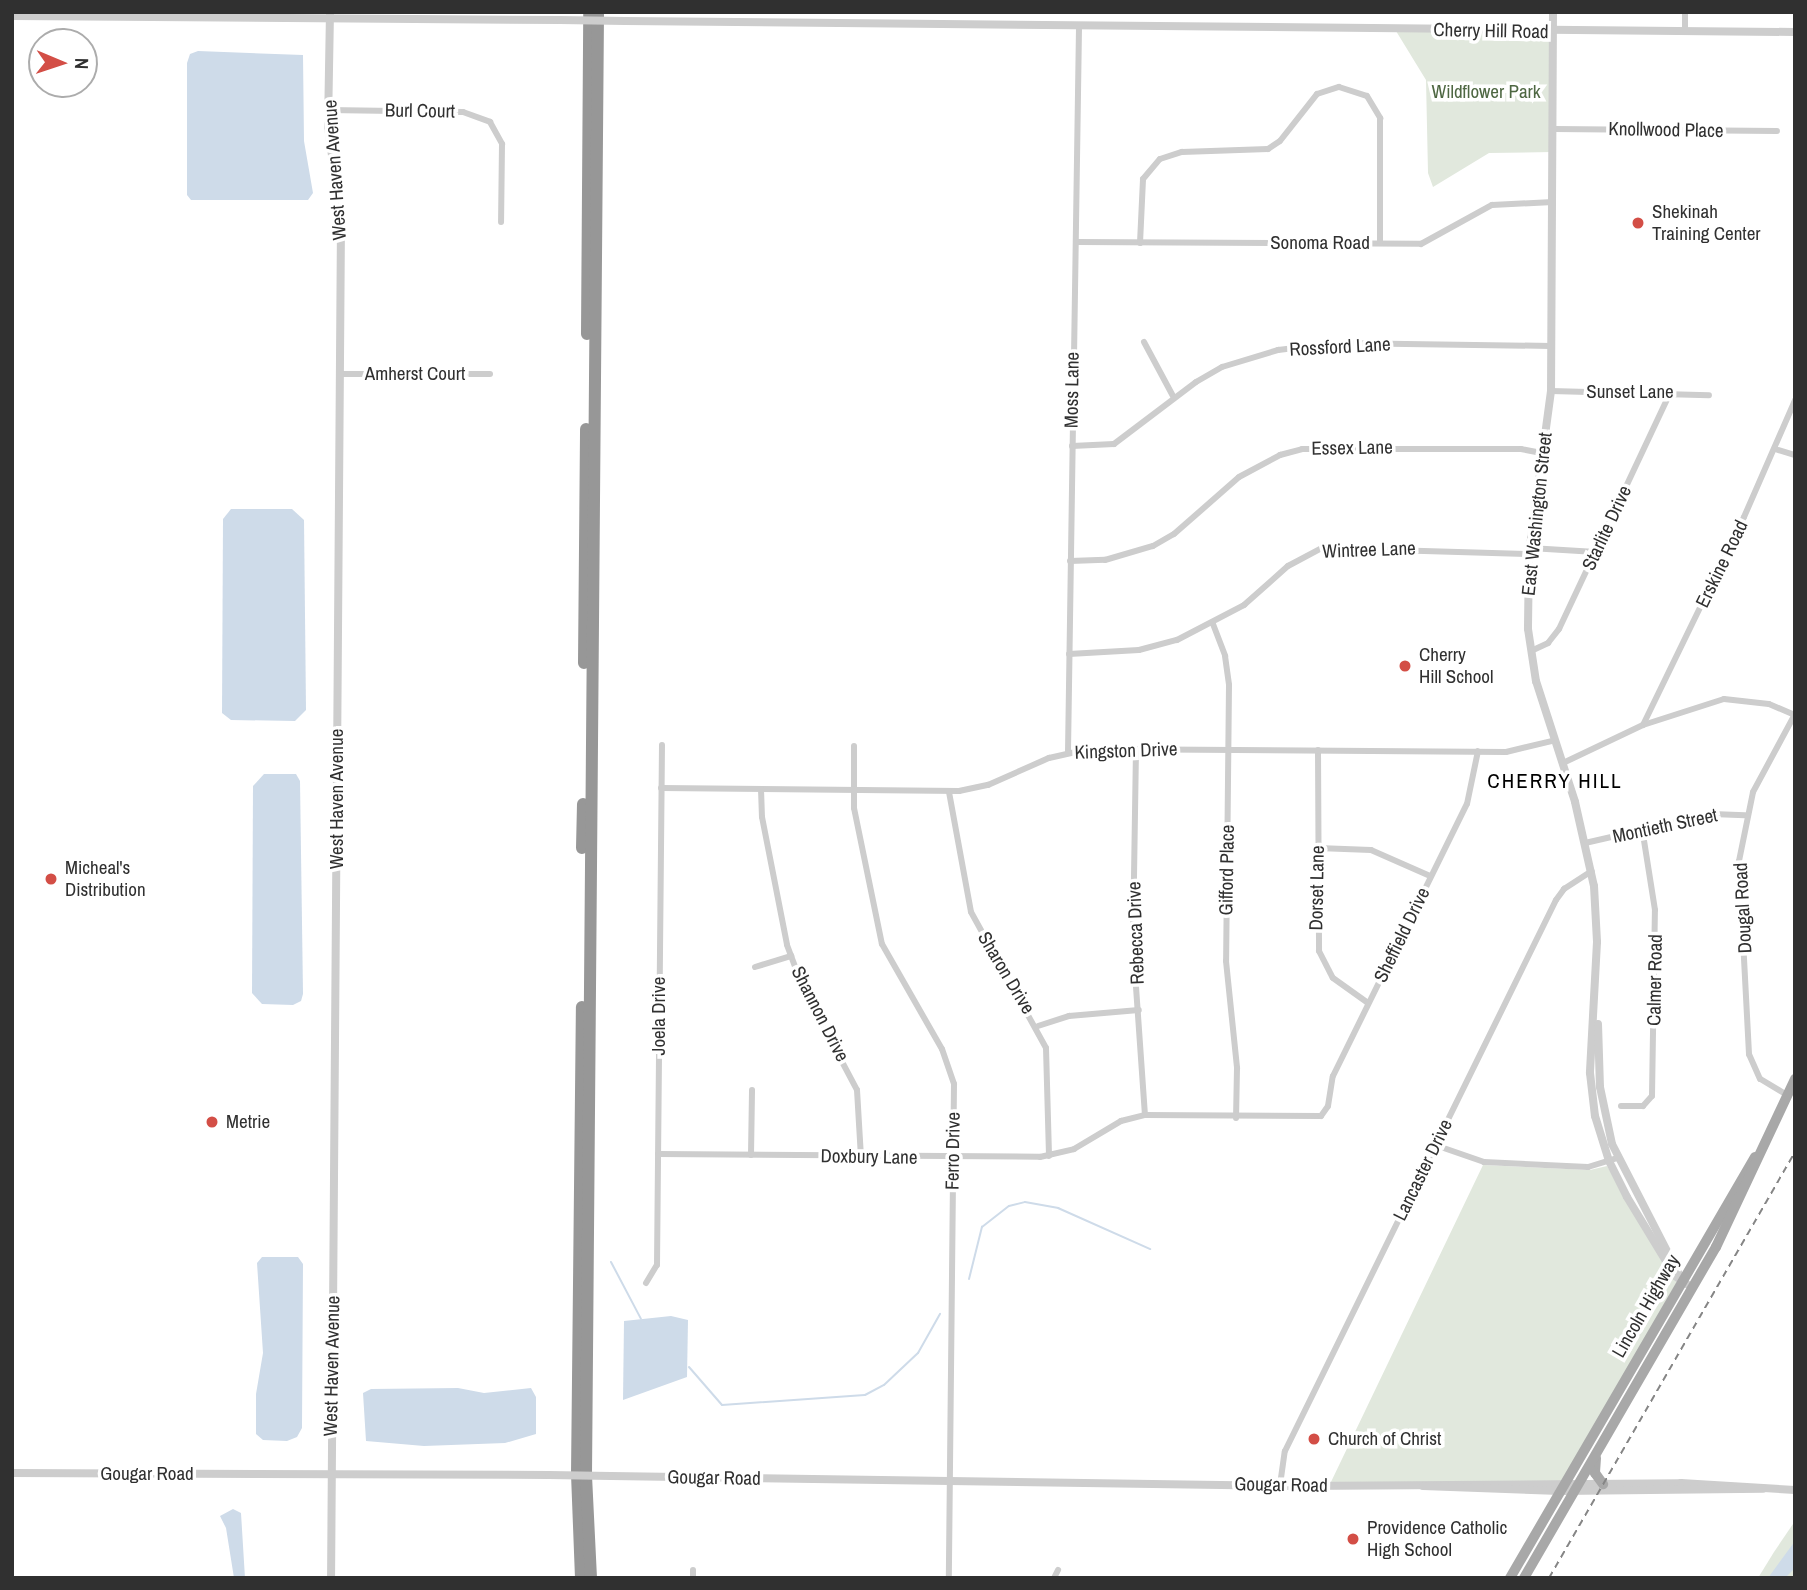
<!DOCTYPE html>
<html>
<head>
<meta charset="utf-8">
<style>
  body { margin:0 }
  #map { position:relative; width:1807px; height:1590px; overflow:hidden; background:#fff; font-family:"Archivo Narrow",sans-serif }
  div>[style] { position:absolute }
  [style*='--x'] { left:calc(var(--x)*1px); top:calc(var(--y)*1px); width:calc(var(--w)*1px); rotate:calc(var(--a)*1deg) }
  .green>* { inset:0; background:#e1e8dd }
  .water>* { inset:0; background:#cedbe9 }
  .stream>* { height:2px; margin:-1px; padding:0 1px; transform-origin:1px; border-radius:1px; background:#cedbe9 }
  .minor>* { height:6px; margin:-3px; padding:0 3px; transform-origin:3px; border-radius:3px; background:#cdcdcd }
  .tertiary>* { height:8px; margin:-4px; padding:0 4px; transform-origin:4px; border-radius:4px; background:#cdcdcd }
  .primary>* { height:10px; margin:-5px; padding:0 5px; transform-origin:5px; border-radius:5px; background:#a8a8a8 }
  .motorway>* { height:12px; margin:-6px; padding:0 6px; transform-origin:6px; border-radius:6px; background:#979797 }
  .rail>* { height:2px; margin-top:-1px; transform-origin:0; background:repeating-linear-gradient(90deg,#858585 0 7px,transparent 0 12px) }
  .tertiary-bridge>* { height:8px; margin:-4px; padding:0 4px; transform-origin:4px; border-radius:4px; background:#cdcdcd }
  .dots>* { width:19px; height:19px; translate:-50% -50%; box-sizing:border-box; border:4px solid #fff; border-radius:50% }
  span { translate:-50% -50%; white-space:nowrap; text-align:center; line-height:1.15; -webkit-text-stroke:7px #fff; paint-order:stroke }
  .street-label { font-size:19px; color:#303030 }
  .park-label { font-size:19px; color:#4e6742 }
  .poi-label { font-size:19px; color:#303030 }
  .left { translate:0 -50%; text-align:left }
  .neighbourhood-label { font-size:21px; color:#000; letter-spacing:2px }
  .frame { position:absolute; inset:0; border:14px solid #303030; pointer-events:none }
  .north { position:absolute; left:28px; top:28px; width:70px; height:70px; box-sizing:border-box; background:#fff; border:2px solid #acacac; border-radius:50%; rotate:92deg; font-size:19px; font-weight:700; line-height:28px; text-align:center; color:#303030 }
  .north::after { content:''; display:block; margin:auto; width:24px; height:32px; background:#d34e46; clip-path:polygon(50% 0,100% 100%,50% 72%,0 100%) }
</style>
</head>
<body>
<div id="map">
  <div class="green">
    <div style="clip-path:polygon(1396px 31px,1552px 33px,1552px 152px,1489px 153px,1433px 187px,1428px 173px,1426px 80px)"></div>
    <div style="clip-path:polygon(1483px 1165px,1590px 1170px,1607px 1166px,1678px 1280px,1563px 1481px,1330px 1484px)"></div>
    <div style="clip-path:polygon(1795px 1521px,1795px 1578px,1758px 1578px,1774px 1552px)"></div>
  </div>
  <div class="water">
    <div style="clip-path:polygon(198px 51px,303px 55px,304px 141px,313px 193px,308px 200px,191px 200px,187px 195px,187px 63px,190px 54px)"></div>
    <div style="clip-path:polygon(231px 509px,292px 509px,304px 520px,306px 710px,295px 721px,231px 720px,222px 713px,223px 519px)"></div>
    <div style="clip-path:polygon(264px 774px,296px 774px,300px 781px,303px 994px,301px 1001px,293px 1005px,262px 1004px,252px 993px,253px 786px)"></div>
    <div style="clip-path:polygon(262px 1257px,298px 1257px,303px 1264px,302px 1428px,297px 1437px,287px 1441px,263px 1440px,256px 1434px,256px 1394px,263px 1353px,257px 1263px)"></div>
    <div style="clip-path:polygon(671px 1316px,688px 1320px,687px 1377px,623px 1400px,624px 1321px)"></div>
    <div style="clip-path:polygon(458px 1388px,484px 1393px,531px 1388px,536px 1397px,536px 1434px,505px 1443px,424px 1446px,366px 1441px,363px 1393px,371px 1389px)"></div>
    <div style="clip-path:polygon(233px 1509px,241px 1513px,245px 1578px,234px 1578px,226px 1528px,220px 1516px)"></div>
    <div style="clip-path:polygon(1795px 1541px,1795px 1568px,1785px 1578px,1768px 1578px)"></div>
  </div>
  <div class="stream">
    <div style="--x:611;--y:1262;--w:64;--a:62.2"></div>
    <div style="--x:969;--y:1279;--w:54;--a:-76"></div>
    <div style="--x:982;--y:1227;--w:34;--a:-38"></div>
    <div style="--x:1009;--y:1206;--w:16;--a:-14"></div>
    <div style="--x:1025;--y:1202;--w:34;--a:10"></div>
    <div style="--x:1058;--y:1208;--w:101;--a:24"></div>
    <div style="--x:689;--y:1367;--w:50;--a:49"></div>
    <div style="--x:722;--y:1405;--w:143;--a:-4"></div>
    <div style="--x:865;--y:1395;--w:21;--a:-28"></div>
    <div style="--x:884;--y:1385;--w:47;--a:-43.3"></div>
    <div style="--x:918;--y:1353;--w:45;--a:-60.6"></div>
  </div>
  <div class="minor">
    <div style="--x:1685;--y:32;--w:20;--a:-90"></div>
    <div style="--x:328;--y:110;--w:135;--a:0.8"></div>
    <div style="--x:463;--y:112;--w:29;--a:20"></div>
    <div style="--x:490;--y:122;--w:25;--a:61"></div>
    <div style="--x:502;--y:144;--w:78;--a:90.7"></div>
    <div style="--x:1554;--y:129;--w:223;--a:0.5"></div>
    <div style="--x:1077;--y:242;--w:344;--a:0.3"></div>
    <div style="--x:1421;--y:244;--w:81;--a:-28.8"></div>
    <div style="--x:1492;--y:205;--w:61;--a:-2.8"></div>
    <div style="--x:1140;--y:243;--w:64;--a:-87.3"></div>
    <div style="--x:1143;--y:179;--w:26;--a:-50"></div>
    <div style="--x:1160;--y:159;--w:23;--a:-18"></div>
    <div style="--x:1182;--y:152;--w:86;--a:-2"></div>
    <div style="--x:1268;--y:149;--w:14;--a:-34"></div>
    <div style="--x:1280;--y:141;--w:60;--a:-51.8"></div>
    <div style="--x:1317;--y:94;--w:23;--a:-18"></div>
    <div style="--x:1339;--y:87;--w:29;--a:18"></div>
    <div style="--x:1367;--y:96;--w:26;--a:59"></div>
    <div style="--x:1380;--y:118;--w:125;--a:90"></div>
    <div style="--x:1144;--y:342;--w:61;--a:61.8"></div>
    <div style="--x:340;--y:374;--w:150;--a:0"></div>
    <div style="--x:1551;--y:391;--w:158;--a:1.5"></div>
    <div style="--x:1072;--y:446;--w:42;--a:-2.7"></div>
    <div style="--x:1114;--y:444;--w:103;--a:-37.1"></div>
    <div style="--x:1196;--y:382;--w:30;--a:-30"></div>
    <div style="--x:1222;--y:367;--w:59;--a:-16.9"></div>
    <div style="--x:1278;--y:350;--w:59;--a:-6.8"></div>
    <div style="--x:1337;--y:343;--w:214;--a:0.8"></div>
    <div style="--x:1775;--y:449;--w:21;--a:17"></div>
    <div style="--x:1530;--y:548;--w:66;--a:3.5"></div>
    <div style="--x:1070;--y:561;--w:35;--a:-2"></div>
    <div style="--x:1105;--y:560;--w:50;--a:-16.3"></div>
    <div style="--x:1153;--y:546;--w:24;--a:-30"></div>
    <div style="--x:1174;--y:534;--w:86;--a:-41.2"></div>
    <div style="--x:1239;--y:477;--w:47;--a:-28.2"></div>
    <div style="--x:1280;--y:455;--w:23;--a:-15"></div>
    <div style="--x:1302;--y:449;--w:219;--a:0"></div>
    <div style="--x:1521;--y:449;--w:21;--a:11"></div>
    <div style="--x:1213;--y:624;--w:34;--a:69"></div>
    <div style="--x:1225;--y:656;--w:29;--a:82"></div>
    <div style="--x:1229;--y:685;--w:276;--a:90.6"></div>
    <div style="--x:1226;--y:961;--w:108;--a:84.1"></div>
    <div style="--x:1237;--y:1068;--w:50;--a:91.1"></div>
    <div style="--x:1531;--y:651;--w:19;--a:-25"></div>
    <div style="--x:1548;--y:643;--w:18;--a:-52"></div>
    <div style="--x:1559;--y:629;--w:261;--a:-64.8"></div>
    <div style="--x:1069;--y:654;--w:70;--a:-3.3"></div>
    <div style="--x:1139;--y:650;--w:39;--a:-15"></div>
    <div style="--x:1177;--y:640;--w:76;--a:-27.6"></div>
    <div style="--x:1244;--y:605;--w:59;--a:-41.6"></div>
    <div style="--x:1288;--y:566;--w:38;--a:-28"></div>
    <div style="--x:1322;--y:548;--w:207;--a:1.7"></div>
    <div style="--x:1643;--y:725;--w:231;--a:-64.1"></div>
    <div style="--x:1744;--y:517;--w:128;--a:-66.4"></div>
    <div style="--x:854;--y:746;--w:62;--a:90"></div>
    <div style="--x:854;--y:808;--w:139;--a:78.4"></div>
    <div style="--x:882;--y:944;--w:121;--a:60.3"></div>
    <div style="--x:942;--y:1049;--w:37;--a:71"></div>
    <div style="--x:954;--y:1084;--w:494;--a:90.6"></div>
    <div style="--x:1136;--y:749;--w:195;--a:90.9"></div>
    <div style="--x:1133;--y:944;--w:171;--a:86"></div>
    <div style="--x:1318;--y:750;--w:201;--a:89.7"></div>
    <div style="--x:1319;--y:951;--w:30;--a:63"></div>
    <div style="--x:1333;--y:978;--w:43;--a:35.5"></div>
    <div style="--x:1068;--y:752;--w:725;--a:-89.13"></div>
    <div style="--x:1563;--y:763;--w:89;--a:-25.4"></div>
    <div style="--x:1643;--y:725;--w:85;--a:-17.8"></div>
    <div style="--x:1724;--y:699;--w:45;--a:6.3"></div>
    <div style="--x:1769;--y:704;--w:28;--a:23"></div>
    <div style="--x:661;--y:788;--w:298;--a:0.6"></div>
    <div style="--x:959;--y:791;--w:30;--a:-12"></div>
    <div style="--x:988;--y:785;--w:67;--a:-23.9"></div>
    <div style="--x:1049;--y:758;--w:41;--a:-12.7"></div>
    <div style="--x:1089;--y:749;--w:417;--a:0.4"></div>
    <div style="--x:1506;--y:752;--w:51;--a:-13.5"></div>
    <div style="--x:761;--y:789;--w:28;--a:88"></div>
    <div style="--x:762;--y:817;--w:130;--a:78.9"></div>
    <div style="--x:787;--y:945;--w:46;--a:69.6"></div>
    <div style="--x:803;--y:988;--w:115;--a:62.1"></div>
    <div style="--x:857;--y:1090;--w:67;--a:86.6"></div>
    <div style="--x:949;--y:792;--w:122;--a:79.6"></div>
    <div style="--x:971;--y:912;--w:155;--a:61.1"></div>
    <div style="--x:1046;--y:1048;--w:108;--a:88.4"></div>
    <div style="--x:1585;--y:843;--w:130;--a:-12.9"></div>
    <div style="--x:1712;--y:814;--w:33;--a:2"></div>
    <div style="--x:1318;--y:848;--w:53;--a:2.2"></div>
    <div style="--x:1371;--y:850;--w:64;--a:23.8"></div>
    <div style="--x:755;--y:967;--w:38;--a:-17"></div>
    <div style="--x:1038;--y:1026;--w:33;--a:-18"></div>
    <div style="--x:1069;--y:1016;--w:70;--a:-4.9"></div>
    <div style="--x:1787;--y:1095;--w:31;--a:-149"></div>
    <div style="--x:1760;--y:1079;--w:27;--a:-114"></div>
    <div style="--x:1749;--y:1054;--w:193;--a:-93"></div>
    <div style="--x:1739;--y:861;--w:70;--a:-78.5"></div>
    <div style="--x:1753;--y:792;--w:89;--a:-61.7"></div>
    <div style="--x:1621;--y:1106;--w:22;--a:0"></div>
    <div style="--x:1643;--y:1106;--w:13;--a:-48"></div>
    <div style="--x:1652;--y:1096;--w:186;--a:-89.1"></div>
    <div style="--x:1655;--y:910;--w:83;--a:-99"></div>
    <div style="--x:1435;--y:1145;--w:52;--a:19.1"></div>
    <div style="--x:1484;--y:1162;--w:104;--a:2.8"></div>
    <div style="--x:1588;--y:1167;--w:31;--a:-17"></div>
    <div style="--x:658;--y:1154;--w:382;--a:0.4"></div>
    <div style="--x:1040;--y:1157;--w:35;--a:-13"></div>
    <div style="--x:1074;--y:1149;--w:55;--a:-30.8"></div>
    <div style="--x:1121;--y:1121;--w:25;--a:-14"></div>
    <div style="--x:1145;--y:1115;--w:176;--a:0.3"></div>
    <div style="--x:1321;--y:1116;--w:12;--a:-55"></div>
    <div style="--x:1328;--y:1106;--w:30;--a:-81"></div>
    <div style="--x:1333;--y:1076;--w:303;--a:-63.8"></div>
    <div style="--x:1467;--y:804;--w:54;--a:-78.3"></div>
    <div style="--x:751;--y:1155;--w:65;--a:-89.1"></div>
    <div style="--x:646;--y:1283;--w:21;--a:-59"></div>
    <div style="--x:657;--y:1265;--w:520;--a:-89.45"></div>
    <div style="--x:1280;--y:1485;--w:34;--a:-82"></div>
    <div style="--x:1285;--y:1451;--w:614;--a:-63.81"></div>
    <div style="--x:1556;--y:900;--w:14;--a:-54"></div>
    <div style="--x:1564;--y:889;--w:33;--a:-33"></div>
    <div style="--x:693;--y:1578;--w:8;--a:-90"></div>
    <div style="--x:1054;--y:1578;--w:9;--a:-63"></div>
  </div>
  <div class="tertiary">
    <div style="--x:330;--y:12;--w:114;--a:91"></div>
    <div style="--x:328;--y:126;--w:97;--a:82.3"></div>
    <div style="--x:341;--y:222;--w:1356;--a:90.42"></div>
    <div style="--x:1553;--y:12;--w:379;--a:90.3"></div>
    <div style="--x:1551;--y:391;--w:164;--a:97.7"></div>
    <div style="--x:1529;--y:554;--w:75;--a:90.8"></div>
    <div style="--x:1528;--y:629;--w:53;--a:81.3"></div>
    <div style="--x:1536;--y:681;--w:127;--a:72.1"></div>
    <div style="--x:1575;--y:802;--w:86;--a:77.3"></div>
    <div style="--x:1594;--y:886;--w:56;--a:86.9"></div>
    <div style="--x:1597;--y:942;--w:131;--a:93.1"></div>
    <div style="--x:1590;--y:1073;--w:43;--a:83.4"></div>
    <div style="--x:1595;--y:1116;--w:47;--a:72.7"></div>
    <div style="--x:1609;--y:1161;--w:40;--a:63.4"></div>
    <div style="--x:1627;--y:1197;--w:92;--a:58.7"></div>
    <div style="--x:1675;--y:1276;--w:14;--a:34"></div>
    <div style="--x:12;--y:16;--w:548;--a:0.42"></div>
    <div style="--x:625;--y:21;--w:1170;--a:0.54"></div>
    <div style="--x:1598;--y:1024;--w:63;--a:88.2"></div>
    <div style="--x:1600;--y:1087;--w:58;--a:78.1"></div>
    <div style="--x:1612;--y:1144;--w:153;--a:62.8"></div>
    <div style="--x:12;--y:1473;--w:537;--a:0.21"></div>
    <div style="--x:611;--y:1476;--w:686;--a:0.84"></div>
    <div style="--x:1297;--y:1486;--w:384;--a:-0.4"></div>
    <div style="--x:1681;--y:1483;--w:114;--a:3.5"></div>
    <div style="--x:1423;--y:1486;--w:137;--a:2.1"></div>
    <div style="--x:1560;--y:1491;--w:203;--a:-0.6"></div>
  </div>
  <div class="primary">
    <div style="--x:1596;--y:1458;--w:15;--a:94"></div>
    <div style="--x:1595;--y:1473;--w:14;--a:54"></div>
    <div style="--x:1510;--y:1578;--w:487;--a:-59.8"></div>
    <div style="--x:1524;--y:1578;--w:383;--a:-59.9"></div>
    <div style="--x:1716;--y:1247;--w:186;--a:-64.8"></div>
  </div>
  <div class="motorway">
    <div style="--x:587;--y:334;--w:322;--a:-89.6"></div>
    <div style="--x:584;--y:663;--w:234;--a:-89.5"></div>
    <div style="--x:582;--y:848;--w:44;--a:-88.7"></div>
    <div style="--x:581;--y:1578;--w:103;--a:-92.2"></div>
    <div style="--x:577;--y:1475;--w:468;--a:-89.4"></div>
    <div style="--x:591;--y:1578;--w:102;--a:-92.8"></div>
    <div style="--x:586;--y:1476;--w:1464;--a:-89.53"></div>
  </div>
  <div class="rail">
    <div style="--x:1549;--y:1578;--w:492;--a:-60"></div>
  </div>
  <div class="tertiary-bridge">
    <div style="--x:560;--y:20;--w:65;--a:0.9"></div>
    <div style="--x:549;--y:1475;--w:62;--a:0.9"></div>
  </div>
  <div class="dots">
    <div style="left:1638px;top:223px;background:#d34e46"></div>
    <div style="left:1405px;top:666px;background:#d34e46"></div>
    <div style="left:51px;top:879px;background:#d34e46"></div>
    <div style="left:212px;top:1122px;background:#d34e46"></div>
    <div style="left:1314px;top:1439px;background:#d34e46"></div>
    <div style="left:1353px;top:1539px;background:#d34e46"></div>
  </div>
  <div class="street-label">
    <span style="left:1491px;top:31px;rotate:1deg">Cherry Hill Road</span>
    <span style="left:420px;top:111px;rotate:1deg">Burl Court</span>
    <span style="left:1666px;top:130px;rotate:1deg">Knollwood Place</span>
    <span style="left:335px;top:170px;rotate:-94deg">West Haven Avenue</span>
    <span style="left:1320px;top:243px">Sonoma Road</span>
    <span style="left:1340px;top:347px;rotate:-3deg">Rossford Lane</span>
    <span style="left:415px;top:374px">Amherst Court</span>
    <span style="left:1072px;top:390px;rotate:-89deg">Moss Lane</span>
    <span style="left:1630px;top:392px">Sunset Lane</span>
    <span style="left:1352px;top:448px;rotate:-1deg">Essex Lane</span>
    <span style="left:1537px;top:514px;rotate:-84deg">East Washington Street</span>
    <span style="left:1607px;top:528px;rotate:-65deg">Starlite Drive</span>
    <span style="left:1369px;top:550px;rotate:-2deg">Wintree Lane</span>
    <span style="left:1722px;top:564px;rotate:-64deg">Erskine Road</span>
    <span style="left:1126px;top:751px;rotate:-2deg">Kingston Drive</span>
    <span style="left:337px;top:799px;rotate:-90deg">West Haven Avenue</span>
    <span style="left:1665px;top:826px;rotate:-12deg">Montieth Street</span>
    <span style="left:1227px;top:870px;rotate:-89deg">Gifford Place</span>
    <span style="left:1317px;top:888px;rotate:-89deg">Dorset Lane</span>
    <span style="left:1743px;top:908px;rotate:-93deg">Dougal Road</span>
    <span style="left:1136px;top:933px;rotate:-92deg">Rebecca Drive</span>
    <span style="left:1402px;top:935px;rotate:-64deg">Sheffield Drive</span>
    <span style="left:1006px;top:973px;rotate:59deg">Sharon Drive</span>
    <span style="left:1655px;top:980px;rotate:-89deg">Calmer Road</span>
    <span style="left:820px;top:1014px;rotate:63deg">Shannon Drive</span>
    <span style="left:659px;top:1016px;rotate:-90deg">Joela Drive</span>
    <span style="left:953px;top:1151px;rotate:-89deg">Ferro Drive</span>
    <span style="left:869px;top:1157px;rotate:1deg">Doxbury Lane</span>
    <span style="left:1423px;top:1170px;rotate:-64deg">Lancaster Drive</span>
    <span style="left:1646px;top:1306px;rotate:-60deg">Lincoln Highway</span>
    <span style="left:332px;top:1366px;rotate:-89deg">West Haven Avenue</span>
    <span style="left:147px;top:1474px">Gougar Road</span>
    <span style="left:714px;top:1478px;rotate:1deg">Gougar Road</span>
    <span style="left:1281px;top:1485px;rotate:1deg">Gougar Road</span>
  </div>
  <div class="park-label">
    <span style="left:1486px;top:92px">Wildflower Park</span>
  </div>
  <div class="poi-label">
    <span class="left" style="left:1652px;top:223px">Shekinah<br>Training Center</span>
    <span class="left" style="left:1419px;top:666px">Cherry<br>Hill School</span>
    <span class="left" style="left:65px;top:879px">Micheal's<br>Distribution</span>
    <span class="left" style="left:226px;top:1122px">Metrie</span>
    <span class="left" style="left:1328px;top:1439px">Church of Christ</span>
    <span class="left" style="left:1367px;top:1539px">Providence Catholic<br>High School</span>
  </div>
  <div class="neighbourhood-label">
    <span style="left:1555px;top:781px">CHERRY HILL</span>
  </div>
  <div class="frame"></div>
  <div class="north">N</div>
</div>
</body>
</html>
